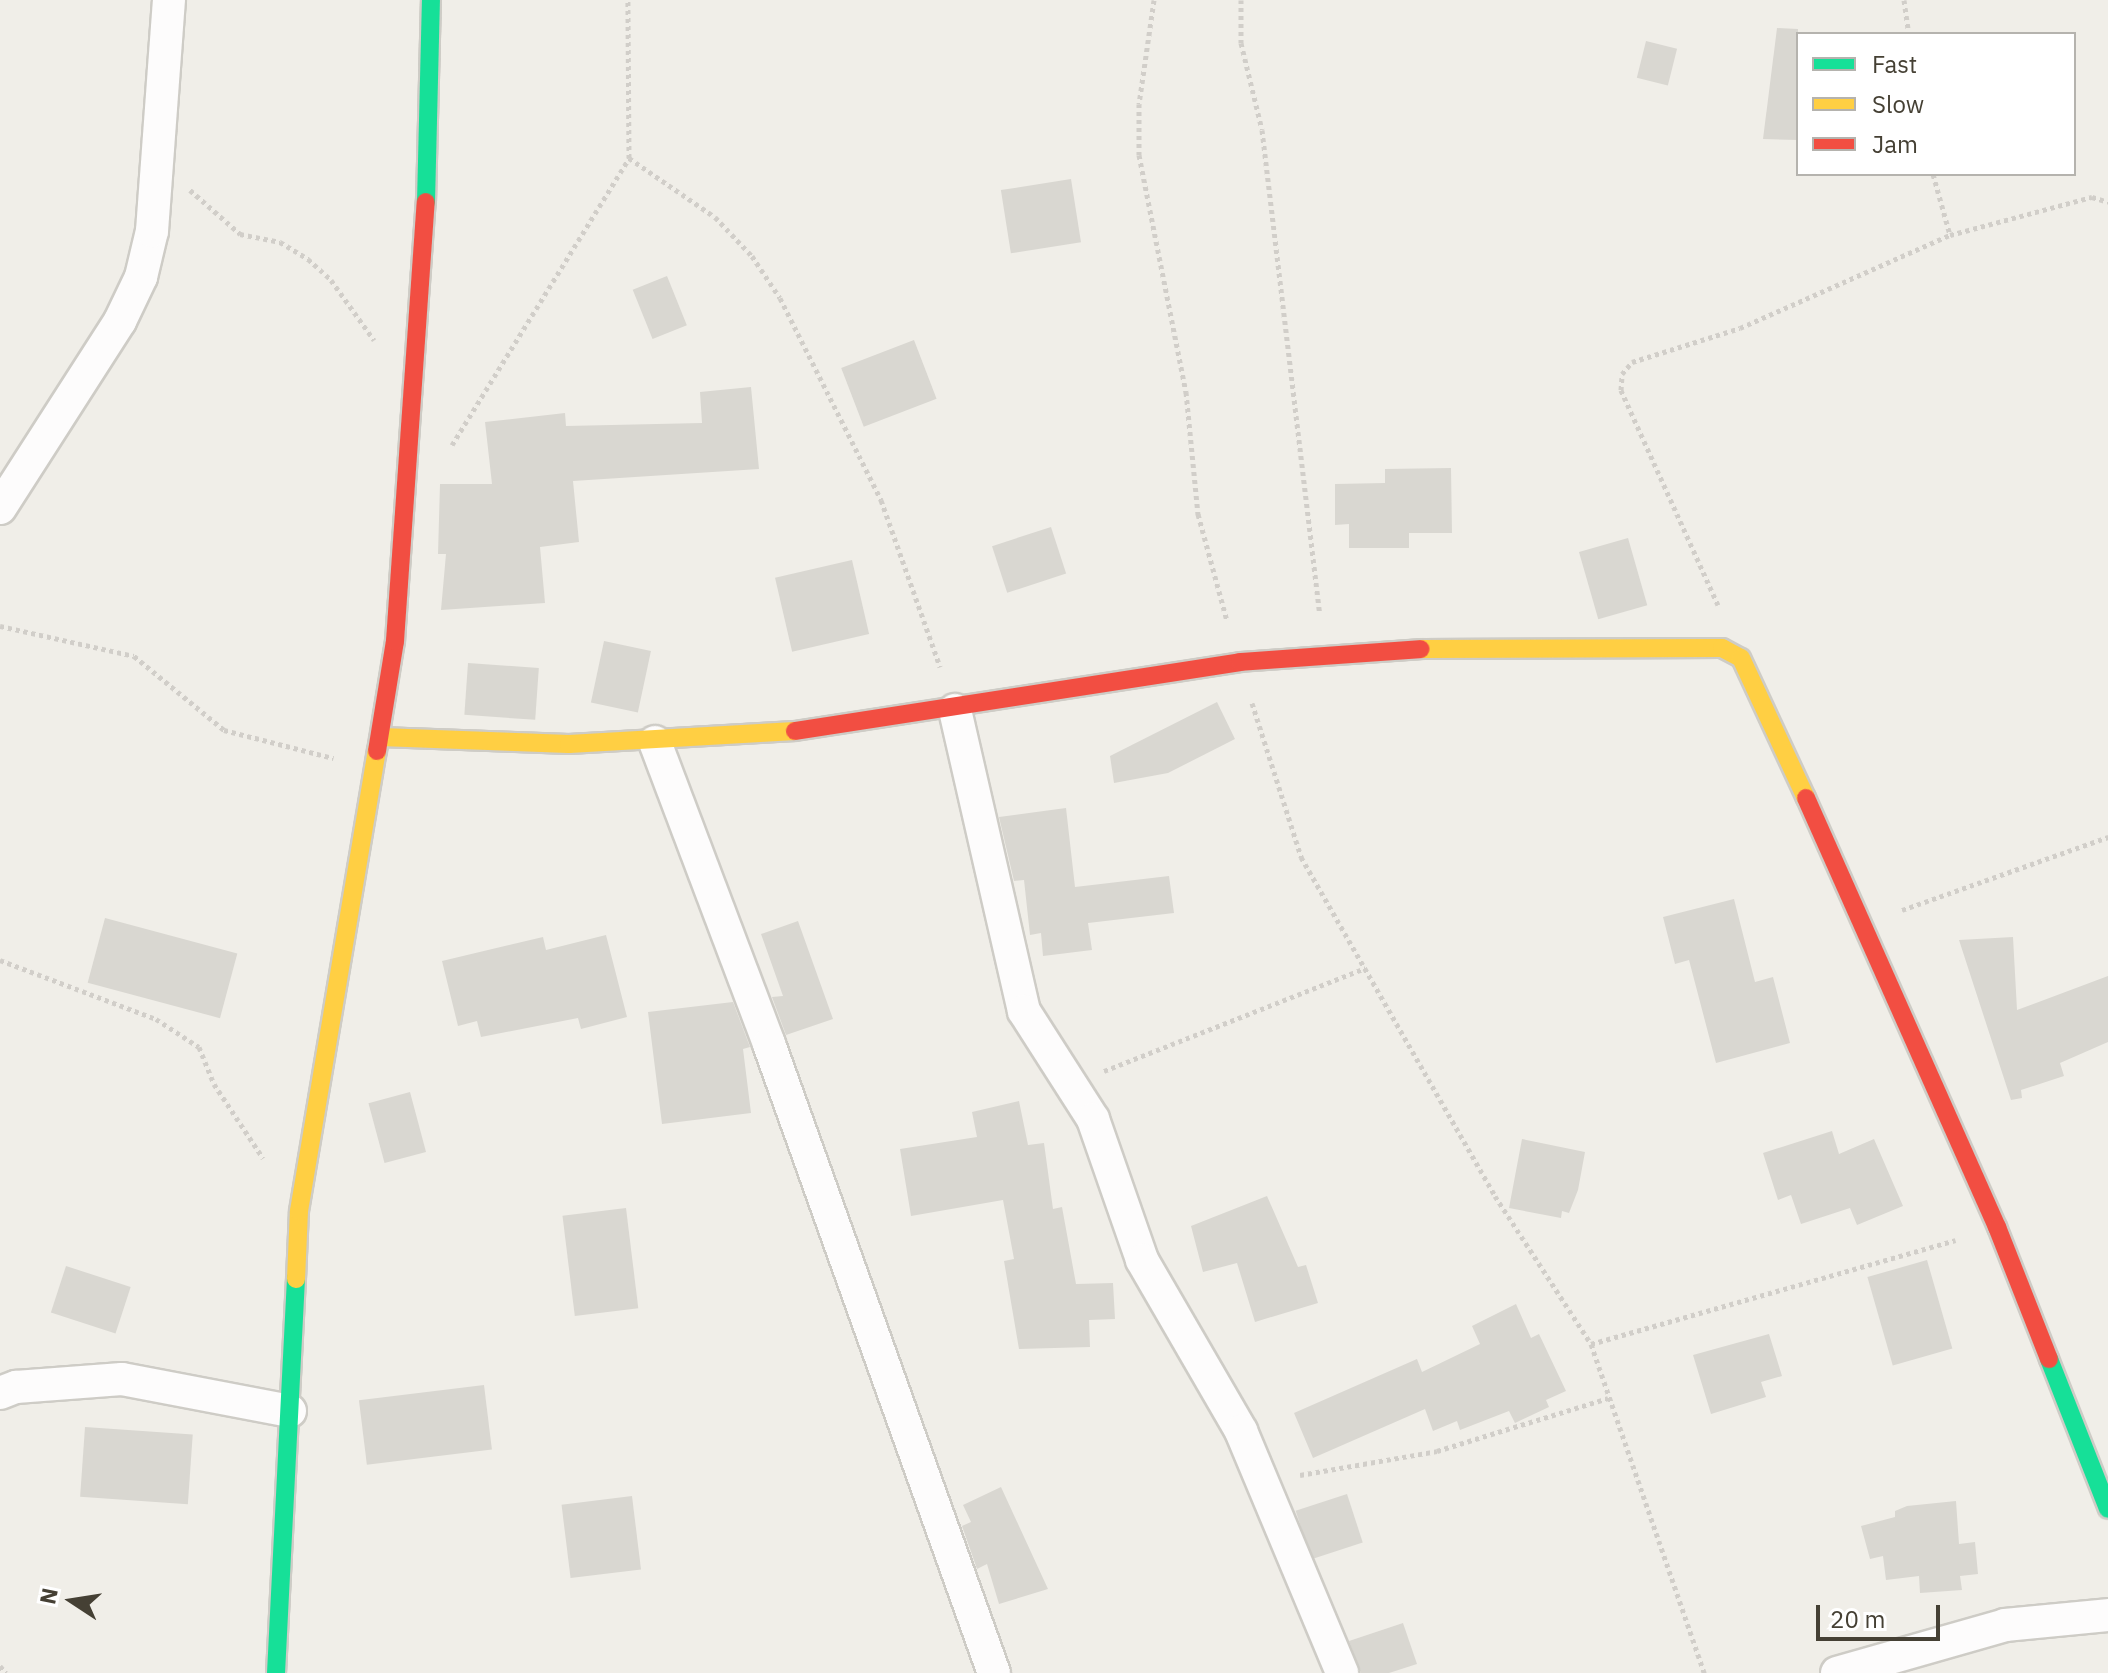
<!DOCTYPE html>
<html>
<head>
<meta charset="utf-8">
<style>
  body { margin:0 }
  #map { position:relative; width:2108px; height:1673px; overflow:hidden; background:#f0eee8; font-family:"IBM Plex Sans",sans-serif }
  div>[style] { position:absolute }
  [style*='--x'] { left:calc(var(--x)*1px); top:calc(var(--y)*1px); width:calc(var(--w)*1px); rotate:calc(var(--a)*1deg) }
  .building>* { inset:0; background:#d9d7d1; transform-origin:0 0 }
  .path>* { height:5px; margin-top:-2.5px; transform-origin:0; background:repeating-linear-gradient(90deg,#d1cec9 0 4px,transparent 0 8px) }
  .roads { filter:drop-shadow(2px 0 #ceccc6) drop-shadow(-2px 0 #ceccc6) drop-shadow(0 2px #ceccc6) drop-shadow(0 -2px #ceccc6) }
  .street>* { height:32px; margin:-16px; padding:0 16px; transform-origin:16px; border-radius:16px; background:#fdfcfc }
  .fast>* { height:18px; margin:-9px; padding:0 9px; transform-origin:9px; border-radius:9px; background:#16e098 }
  .slow>* { height:18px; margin:-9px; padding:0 9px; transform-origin:9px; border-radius:9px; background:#ffcf43 }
  .jam>* { height:18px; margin:-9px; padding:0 9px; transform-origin:9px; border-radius:9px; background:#f24e42 }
  span { translate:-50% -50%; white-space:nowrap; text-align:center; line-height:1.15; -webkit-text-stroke:6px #fff; paint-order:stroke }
  .legend { position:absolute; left:1796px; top:32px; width:280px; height:144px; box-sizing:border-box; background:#fff; border:2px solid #b5b3ae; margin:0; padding:10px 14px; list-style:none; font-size:24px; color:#454034 }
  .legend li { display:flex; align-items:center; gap:16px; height:40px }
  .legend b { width:40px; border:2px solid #b5b3ae }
  .north { position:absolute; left:32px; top:1561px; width:80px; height:80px; -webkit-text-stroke:6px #fff; paint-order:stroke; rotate:282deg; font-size:22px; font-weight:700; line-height:32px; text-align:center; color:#454034 }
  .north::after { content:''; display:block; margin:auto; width:28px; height:36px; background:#454034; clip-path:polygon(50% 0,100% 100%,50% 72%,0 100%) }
  .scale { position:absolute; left:1816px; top:1605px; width:124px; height:36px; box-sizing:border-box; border:4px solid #454034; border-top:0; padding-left:10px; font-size:24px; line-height:28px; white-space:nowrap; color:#454034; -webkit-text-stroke:6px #fff; paint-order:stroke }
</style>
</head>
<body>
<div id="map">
  <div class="building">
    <div style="clip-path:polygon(1777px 28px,1798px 29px,1798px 140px,1763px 139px)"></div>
    <div style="left:1646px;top:41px;width:32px;height:38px;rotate:14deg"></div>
    <div style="left:1071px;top:179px;width:64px;height:71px;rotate:81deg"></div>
    <div style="left:667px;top:276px;width:53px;height:37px;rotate:68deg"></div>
    <div style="left:914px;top:340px;width:63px;height:78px;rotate:69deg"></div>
    <div style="clip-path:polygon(751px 387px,759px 469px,573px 481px,579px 542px,540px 547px,545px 603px,441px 610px,446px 554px,438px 554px,440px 484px,492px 484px,485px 422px,565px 413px,566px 426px,702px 423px,700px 392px)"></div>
    <div style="clip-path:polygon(1451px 468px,1452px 533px,1409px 533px,1409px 548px,1349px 548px,1349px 524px,1335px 525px,1335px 484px,1385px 483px,1385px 469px)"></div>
    <div style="left:1051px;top:527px;width:49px;height:62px;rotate:72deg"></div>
    <div style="left:1628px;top:538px;width:70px;height:51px;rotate:74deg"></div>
    <div style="left:852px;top:560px;width:76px;height:79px;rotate:77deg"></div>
    <div style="left:604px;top:641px;width:48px;height:63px;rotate:12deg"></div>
    <div style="left:468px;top:663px;width:71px;height:52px;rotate:4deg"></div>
    <div style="clip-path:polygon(1217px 702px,1235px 739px,1168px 773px,1114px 783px,1110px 756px)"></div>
    <div style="clip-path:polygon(1066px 808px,1075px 887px,1169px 876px,1174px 913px,1088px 923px,1092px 950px,1043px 956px,1041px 933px,1030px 935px,1024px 880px,1014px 881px,999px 817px)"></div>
    <div style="clip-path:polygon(1734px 899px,1755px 982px,1773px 977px,1790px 1043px,1716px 1063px,1689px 960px,1675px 964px,1663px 917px)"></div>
    <div style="left:105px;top:918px;width:137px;height:67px;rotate:15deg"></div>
    <div style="clip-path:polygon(798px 921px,833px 1019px,786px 1035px,772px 997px,783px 996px,761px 934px)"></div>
    <div style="clip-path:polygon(606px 935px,627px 1017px,581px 1029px,578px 1018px,481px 1037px,477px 1021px,458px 1026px,442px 961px,543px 937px,546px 950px)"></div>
    <div style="clip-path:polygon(2013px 937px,2017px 1010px,2108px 976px,2108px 1042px,2060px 1063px,2064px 1076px,2021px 1090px,2022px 1098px,2011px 1100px,1959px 940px)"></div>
    <div style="clip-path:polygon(733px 1002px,750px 1047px,743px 1049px,751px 1113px,662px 1124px,648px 1012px)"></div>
    <div style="left:410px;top:1092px;width:62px;height:43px;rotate:75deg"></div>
    <div style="clip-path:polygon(1019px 1101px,1028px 1145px,1044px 1143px,1053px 1209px,1062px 1207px,1076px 1284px,1113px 1283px,1115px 1319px,1089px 1320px,1090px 1347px,1019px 1349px,1004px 1261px,1014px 1259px,1003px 1200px,911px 1216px,900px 1149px,977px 1137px,972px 1112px)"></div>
    <div style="clip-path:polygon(1832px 1131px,1839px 1154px,1874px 1139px,1903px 1206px,1857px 1225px,1850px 1208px,1801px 1224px,1791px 1195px,1778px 1200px,1763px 1153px)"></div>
    <div style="clip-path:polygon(1522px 1139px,1585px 1152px,1578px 1190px,1569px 1213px,1562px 1211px,1561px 1218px,1509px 1208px)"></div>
    <div style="clip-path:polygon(1267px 1196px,1298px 1267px,1306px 1265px,1318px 1303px,1255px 1322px,1237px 1263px,1203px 1272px,1191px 1226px)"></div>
    <div style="left:626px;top:1208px;width:101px;height:64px;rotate:83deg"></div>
    <div style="left:1927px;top:1260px;width:92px;height:62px;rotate:74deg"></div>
    <div style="left:66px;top:1266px;width:68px;height:49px;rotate:18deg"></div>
    <div style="clip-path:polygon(1516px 1304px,1531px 1338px,1539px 1334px,1566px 1391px,1546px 1400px,1549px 1407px,1515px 1423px,1509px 1411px,1460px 1430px,1457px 1421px,1433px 1431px,1425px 1409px,1313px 1458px,1294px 1413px,1417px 1359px,1422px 1372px,1480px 1344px,1472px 1326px)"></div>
    <div style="clip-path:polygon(1769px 1334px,1782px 1376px,1761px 1382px,1766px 1397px,1711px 1414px,1693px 1355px)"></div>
    <div style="left:484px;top:1385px;width:65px;height:126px;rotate:83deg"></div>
    <div style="left:85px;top:1427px;width:108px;height:70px;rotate:4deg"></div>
    <div style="clip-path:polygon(1001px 1487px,1048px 1589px,999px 1604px,987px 1564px,977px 1569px,962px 1526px,971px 1522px,963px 1505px)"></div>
    <div style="left:1347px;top:1494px;width:51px;height:54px;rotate:72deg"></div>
    <div style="left:632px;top:1496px;width:74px;height:71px;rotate:83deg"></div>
    <div style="clip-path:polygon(1956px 1501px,1959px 1544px,1975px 1542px,1978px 1574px,1960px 1576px,1962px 1590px,1920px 1593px,1919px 1576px,1886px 1580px,1883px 1556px,1870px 1559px,1861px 1526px,1895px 1517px,1895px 1511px,1907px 1506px)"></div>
    <div style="clip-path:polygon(1403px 1623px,1417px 1664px,1389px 1673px,1361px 1673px,1349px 1641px)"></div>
  </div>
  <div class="path">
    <div style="--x:1154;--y:0;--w:105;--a:98.2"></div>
    <div style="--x:1139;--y:104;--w:51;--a:90"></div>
    <div style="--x:1139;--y:155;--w:242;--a:78.8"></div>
    <div style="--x:1186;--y:392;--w:123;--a:84.4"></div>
    <div style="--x:1198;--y:514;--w:111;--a:74.8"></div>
    <div style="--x:1241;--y:0;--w:43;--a:90"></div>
    <div style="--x:1241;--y:43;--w:89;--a:76.4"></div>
    <div style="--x:1262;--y:130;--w:486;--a:83.2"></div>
    <div style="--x:1904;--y:0;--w:34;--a:82"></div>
    <div style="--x:629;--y:158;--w:104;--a:34.5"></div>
    <div style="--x:715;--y:217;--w:54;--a:46.5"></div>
    <div style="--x:752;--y:256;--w:50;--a:56.3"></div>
    <div style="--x:780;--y:298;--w:226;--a:63.4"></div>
    <div style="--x:881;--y:500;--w:177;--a:70.5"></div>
    <div style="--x:1933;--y:174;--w:63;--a:74.4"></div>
    <div style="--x:190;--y:190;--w:67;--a:41.3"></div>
    <div style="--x:240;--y:234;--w:41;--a:11.3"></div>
    <div style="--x:280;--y:242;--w:33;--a:31"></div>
    <div style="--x:308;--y:259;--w:31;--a:42"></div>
    <div style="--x:331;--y:280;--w:74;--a:54.4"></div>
    <div style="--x:452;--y:445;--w:337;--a:-58.3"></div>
    <div style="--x:629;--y:158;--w:158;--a:-90.4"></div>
    <div style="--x:1718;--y:605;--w:236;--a:-114.3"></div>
    <div style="--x:1621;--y:390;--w:16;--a:-86"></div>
    <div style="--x:1622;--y:374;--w:16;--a:-50"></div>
    <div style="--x:1632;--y:362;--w:113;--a:-17.5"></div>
    <div style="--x:1740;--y:328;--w:230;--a:-23.9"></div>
    <div style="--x:1950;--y:235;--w:147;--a:-15"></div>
    <div style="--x:2092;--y:197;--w:17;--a:17"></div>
    <div style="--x:0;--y:626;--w:137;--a:12.6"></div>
    <div style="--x:134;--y:656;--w:117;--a:39.4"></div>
    <div style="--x:224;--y:730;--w:113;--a:14.4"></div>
    <div style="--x:1252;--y:703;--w:162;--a:72.3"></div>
    <div style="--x:1301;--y:857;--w:391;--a:60.2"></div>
    <div style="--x:1495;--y:1196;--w:176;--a:57"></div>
    <div style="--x:1591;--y:1344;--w:348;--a:71"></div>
    <div style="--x:1902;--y:910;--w:219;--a:-19.5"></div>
    <div style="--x:0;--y:960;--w:167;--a:20.7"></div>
    <div style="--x:156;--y:1019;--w:51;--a:33.1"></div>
    <div style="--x:199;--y:1047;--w:40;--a:68"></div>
    <div style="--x:214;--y:1084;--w:89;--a:56.5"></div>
    <div style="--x:1104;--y:1071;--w:281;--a:-21.5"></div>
    <div style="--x:1591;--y:1344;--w:379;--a:-15.9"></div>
    <div style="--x:1300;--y:1475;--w:139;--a:-9.9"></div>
    <div style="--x:1437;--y:1451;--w:179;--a:-17.2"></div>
    <div style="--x:0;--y:1666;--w:9;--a:49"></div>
  </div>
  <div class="roads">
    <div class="street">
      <div style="--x:0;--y:508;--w:222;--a:-57.3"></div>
      <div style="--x:120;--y:321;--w:49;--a:-64.5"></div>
      <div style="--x:141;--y:277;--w:47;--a:-76.6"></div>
      <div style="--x:152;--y:231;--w:232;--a:-85.8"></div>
      <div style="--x:955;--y:710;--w:309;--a:77.1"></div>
      <div style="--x:1024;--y:1011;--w:128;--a:57.4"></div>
      <div style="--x:1093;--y:1119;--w:149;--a:70.8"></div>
      <div style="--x:1142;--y:1260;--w:198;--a:59.9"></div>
      <div style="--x:1241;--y:1431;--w:262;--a:67.3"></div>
      <div style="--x:655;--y:742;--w:323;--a:69.3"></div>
      <div style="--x:769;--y:1044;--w:668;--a:70.32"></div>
      <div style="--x:0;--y:1393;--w:17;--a:-21"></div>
      <div style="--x:16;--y:1387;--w:106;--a:-4.3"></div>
      <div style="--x:122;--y:1379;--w:171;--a:10.8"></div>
      <div style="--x:1837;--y:1673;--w:175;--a:-15.9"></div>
      <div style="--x:2005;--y:1625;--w:103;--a:-5.5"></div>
    </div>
    <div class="fast">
      <div style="--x:426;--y:202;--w:202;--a:-88.6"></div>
      <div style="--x:2049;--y:1359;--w:161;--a:68.5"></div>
      <div style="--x:276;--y:1673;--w:395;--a:-87.1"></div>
    </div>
    <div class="slow">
      <div style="--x:1421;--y:649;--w:301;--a:-0.2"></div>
      <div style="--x:1722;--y:648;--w:21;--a:28"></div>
      <div style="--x:1741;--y:658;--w:154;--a:65.1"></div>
      <div style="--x:381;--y:737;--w:188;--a:2.1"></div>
      <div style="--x:569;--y:744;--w:226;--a:-3.3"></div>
      <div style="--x:296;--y:1279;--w:68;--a:-87.5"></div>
      <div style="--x:299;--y:1211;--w:467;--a:-80.4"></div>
    </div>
    <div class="jam">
      <div style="--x:795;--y:731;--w:450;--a:-8.8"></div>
      <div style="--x:1240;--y:662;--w:181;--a:-4.1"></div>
      <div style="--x:377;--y:751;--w:111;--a:-80.7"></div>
      <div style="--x:395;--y:641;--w:440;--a:-86"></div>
      <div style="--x:1806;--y:798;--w:470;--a:66"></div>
      <div style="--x:1997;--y:1227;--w:142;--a:68.5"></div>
    </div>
  </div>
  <ul class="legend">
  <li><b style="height:10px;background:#16e098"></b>Fast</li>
  <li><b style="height:10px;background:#ffcf43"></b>Slow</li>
  <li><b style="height:10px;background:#f24e42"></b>Jam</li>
  </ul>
  <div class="north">N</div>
  <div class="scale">20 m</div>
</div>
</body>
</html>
